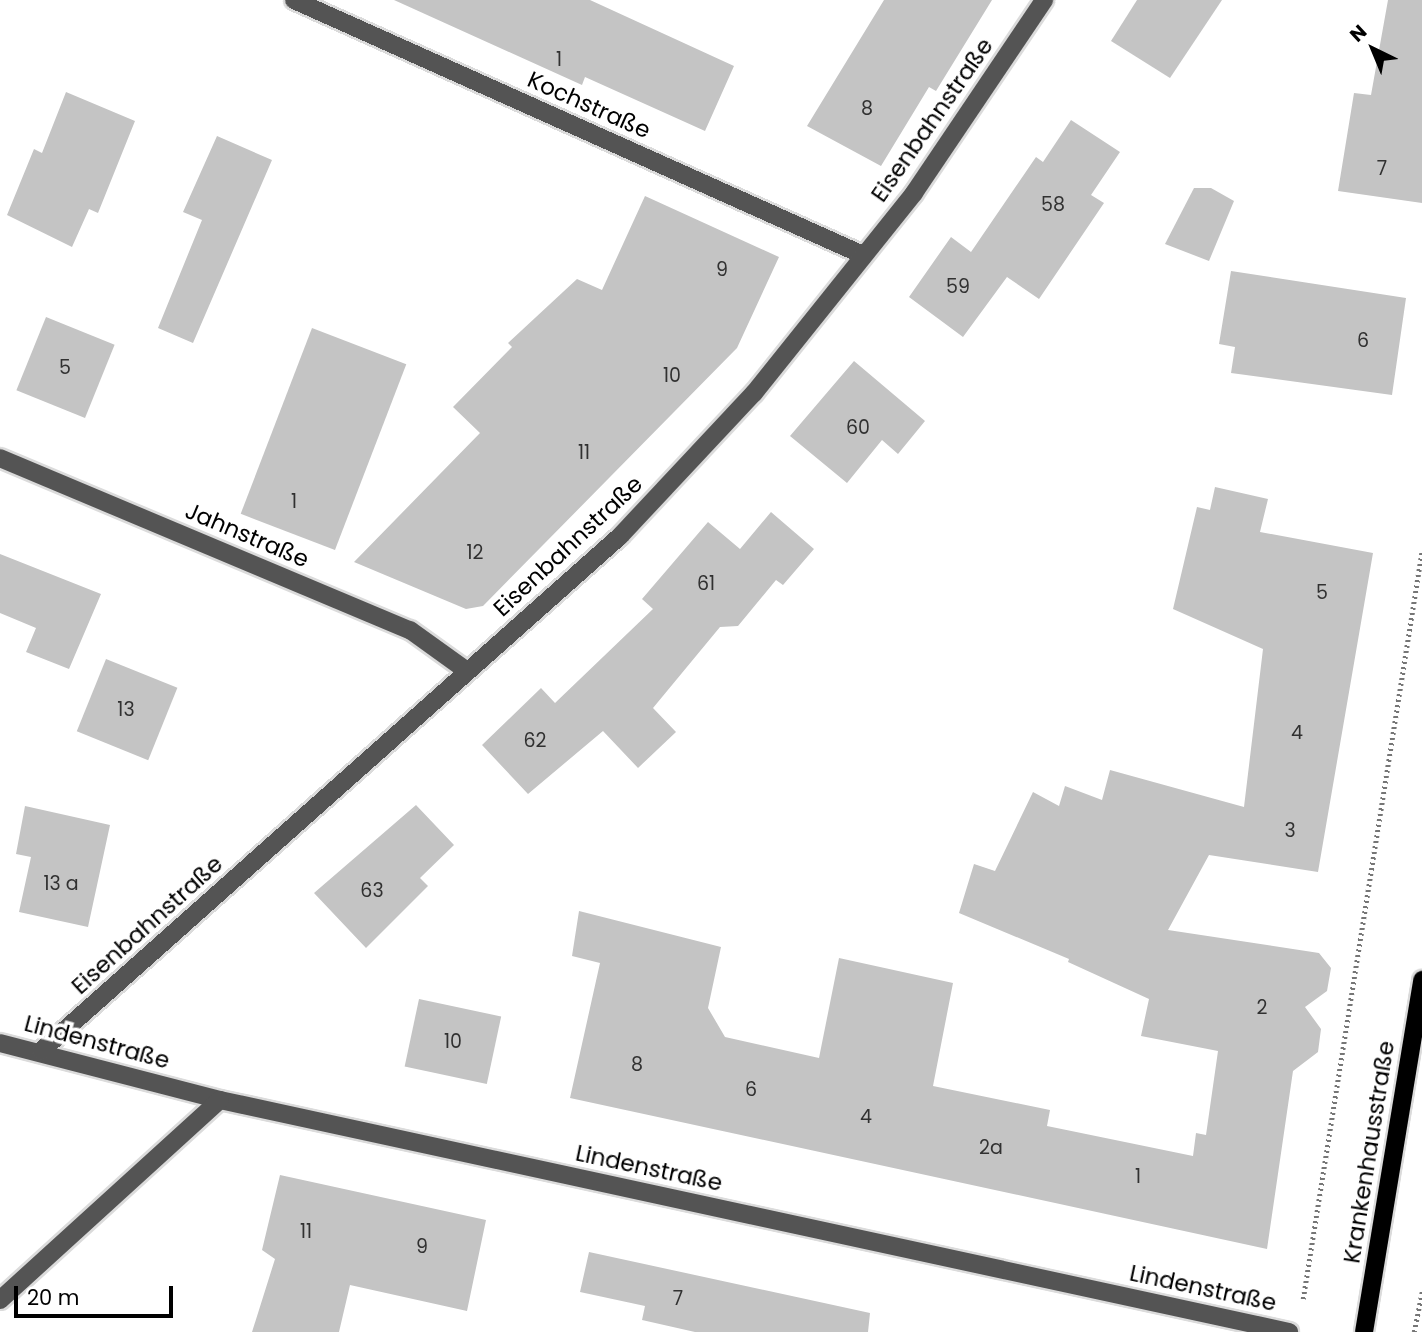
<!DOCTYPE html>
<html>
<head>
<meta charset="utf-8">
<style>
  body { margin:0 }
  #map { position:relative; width:1422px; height:1332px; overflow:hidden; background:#fff; font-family:Poppins,sans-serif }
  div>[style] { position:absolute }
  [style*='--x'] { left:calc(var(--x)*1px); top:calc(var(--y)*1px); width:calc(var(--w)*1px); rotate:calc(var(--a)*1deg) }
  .building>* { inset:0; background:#c4c4c4; transform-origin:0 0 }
  .path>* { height:4.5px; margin-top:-2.25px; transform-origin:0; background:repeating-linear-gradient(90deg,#767676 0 2px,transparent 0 5.5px) }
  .roads { filter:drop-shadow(2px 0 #dbdbdb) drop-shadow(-2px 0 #dbdbdb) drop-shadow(0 2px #dbdbdb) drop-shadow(0 -2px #dbdbdb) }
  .minor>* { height:18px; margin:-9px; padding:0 9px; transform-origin:9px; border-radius:9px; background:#545454 }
  .major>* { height:18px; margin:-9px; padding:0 9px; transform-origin:9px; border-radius:9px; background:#000 }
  span { translate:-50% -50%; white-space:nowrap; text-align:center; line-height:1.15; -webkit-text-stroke:7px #fff; paint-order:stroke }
  .number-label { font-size:19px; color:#313131 }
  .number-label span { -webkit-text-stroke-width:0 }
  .street-label { font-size:23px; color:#000 }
  .north { position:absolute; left:1338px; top:14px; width:70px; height:70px; -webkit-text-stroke:5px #fff; paint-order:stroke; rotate:317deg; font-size:19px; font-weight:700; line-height:28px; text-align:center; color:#000 }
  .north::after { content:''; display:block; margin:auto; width:24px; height:32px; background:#000; clip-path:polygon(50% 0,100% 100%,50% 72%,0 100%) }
  .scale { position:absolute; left:14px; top:1286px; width:159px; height:32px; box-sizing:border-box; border:4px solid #000; border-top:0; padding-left:9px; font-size:21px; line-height:24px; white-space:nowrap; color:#000; -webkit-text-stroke:5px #fff; paint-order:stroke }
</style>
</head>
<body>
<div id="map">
  <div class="building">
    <div style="clip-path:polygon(394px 0,590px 0,734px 66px,705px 131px,585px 77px,582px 85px)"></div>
    <div style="clip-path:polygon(884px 0,992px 0,936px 91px,929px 87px,881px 166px,807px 126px)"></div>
    <div style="clip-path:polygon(1137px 0,1222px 0,1170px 78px,1111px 41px)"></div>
    <div style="clip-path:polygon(1388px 0,1422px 0,1422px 203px,1338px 191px,1354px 93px,1371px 95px)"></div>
    <div style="clip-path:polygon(66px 92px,135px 121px,98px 213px,89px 209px,72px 247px,7px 215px,34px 149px,42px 153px)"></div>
    <div style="clip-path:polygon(1071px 120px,1120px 152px,1091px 195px,1104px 203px,1039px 299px,1007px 277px,963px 337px,909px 297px,951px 237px,971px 252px,1036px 157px,1043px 162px)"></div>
    <div style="clip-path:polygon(217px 136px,272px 160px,193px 343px,158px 328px,202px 220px,183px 212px)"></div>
    <div style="clip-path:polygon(1194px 188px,1211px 188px,1234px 201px,1209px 261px,1165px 244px)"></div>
    <div style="clip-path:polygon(645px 196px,779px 257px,737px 348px,483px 606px,466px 609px,354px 562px,480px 433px,453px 407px,512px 347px,508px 343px,577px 279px,602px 290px)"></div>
    <div style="clip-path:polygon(1231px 271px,1406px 298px,1392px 395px,1231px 373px,1235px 347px,1219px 344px)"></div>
    <div style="left:46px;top:317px;width:74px;height:79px;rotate:22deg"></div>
    <div style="left:312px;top:328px;width:101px;height:199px;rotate:21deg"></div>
    <div style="clip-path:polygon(854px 361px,925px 421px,898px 454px,882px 440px,847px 483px,790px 436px)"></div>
    <div style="clip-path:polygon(1215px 487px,1268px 499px,1260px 532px,1373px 553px,1318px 872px,1209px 855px,1168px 930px,1319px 953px,1331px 968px,1327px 991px,1305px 1007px,1321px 1029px,1318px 1052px,1293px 1071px,1267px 1249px,570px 1098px,600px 963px,572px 956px,579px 911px,721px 947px,708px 1008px,725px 1037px,819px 1058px,839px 958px,953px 983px,933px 1086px,1050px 1110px,1047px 1126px,1193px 1156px,1196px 1133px,1206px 1135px,1218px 1051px,1141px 1036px,1149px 999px,1068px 962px,1069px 959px,959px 913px,974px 864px,995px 871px,1033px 792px,1059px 806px,1065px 786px,1102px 800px,1110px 770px,1244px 807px,1263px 649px,1173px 609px,1197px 507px,1210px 510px)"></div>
    <div style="clip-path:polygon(771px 512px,814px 549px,783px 585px,776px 580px,738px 626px,720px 627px,653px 708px,676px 732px,638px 768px,603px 731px,528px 794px,482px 745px,541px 688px,555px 703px,653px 609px,642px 599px,708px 522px,740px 549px)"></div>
    <div style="clip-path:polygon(0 554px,101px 594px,69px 669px,26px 652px,36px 628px,0 613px)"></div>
    <div style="left:106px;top:659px;width:77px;height:78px;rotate:22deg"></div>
    <div style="clip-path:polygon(416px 805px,454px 845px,420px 878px,428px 886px,366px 948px,314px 893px)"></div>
    <div style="clip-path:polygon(25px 806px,110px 825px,88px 927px,19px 912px,31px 857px,16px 854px)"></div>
    <div style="left:419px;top:999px;width:84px;height:69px;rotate:12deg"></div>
    <div style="clip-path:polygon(280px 1175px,486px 1220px,467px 1311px,350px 1285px,339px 1332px,252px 1332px,275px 1259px,262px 1250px)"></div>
    <div style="clip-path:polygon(589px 1252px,870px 1313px,868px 1332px,695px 1332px,642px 1320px,645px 1306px,580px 1292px)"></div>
  </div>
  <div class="path">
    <div style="--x:1303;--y:1299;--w:758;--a:-80.97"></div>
    <div style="--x:1414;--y:1332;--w:41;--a:-78.7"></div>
  </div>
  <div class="roads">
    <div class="minor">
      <div style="--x:294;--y:0;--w:624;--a:24.14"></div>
      <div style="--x:0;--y:458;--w:445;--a:22.8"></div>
      <div style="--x:410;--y:630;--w:70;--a:35.7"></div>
      <div style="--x:0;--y:1043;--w:227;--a:14.5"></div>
      <div style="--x:220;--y:1100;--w:1094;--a:12.24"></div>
      <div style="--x:41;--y:1051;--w:775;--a:-41.65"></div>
      <div style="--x:620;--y:536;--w:196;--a:-46.9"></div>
      <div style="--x:754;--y:393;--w:256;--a:-51.3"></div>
      <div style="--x:914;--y:193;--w:233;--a:-56"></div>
      <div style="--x:0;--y:1300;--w:297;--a:-42.3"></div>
    </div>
    <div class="major">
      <div style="--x:1364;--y:1332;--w:357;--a:-80.6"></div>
    </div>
  </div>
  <div class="number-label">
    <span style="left:559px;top:60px">1</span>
    <span style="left:867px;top:109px">8</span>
    <span style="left:1382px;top:169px">7</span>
    <span style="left:1053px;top:205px">58</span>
    <span style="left:722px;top:270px">9</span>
    <span style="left:958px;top:287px">59</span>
    <span style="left:1363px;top:341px">6</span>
    <span style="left:65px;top:368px">5</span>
    <span style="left:672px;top:376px">10</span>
    <span style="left:858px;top:428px">60</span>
    <span style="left:584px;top:453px">11</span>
    <span style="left:294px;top:502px">1</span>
    <span style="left:475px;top:553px">12</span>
    <span style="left:706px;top:584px">61</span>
    <span style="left:1322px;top:593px">5</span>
    <span style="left:126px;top:710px">13</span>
    <span style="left:1297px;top:733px">4</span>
    <span style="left:535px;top:741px">62</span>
    <span style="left:1290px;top:831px">3</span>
    <span style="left:61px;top:884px">13 a</span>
    <span style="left:372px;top:891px">63</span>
    <span style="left:1262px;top:1008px">2</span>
    <span style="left:453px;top:1042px">10</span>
    <span style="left:637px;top:1065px">8</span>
    <span style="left:751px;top:1090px">6</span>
    <span style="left:866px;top:1117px">4</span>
    <span style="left:991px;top:1148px">2a</span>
    <span style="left:1138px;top:1177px">1</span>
    <span style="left:306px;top:1232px">11</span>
    <span style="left:422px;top:1247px">9</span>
    <span style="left:678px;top:1299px">7</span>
  </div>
  <div class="street-label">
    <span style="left:589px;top:105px;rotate:24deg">Kochstraße</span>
    <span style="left:932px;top:120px;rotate:-55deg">Eisenbahnstraße</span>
    <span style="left:247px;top:535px;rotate:23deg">Jahnstraße</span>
    <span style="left:568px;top:546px;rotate:-43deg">Eisenbahnstraße</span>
    <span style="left:147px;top:925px;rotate:-42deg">Eisenbahnstraße</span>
    <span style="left:97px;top:1042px;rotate:15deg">Lindenstraße</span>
    <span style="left:1369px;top:1152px;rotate:-81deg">Krankenhausstraße</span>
    <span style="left:649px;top:1168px;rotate:12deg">Lindenstraße</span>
    <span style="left:1203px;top:1288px;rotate:12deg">Lindenstraße</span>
  </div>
  <div class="north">N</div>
  <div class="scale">20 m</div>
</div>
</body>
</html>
